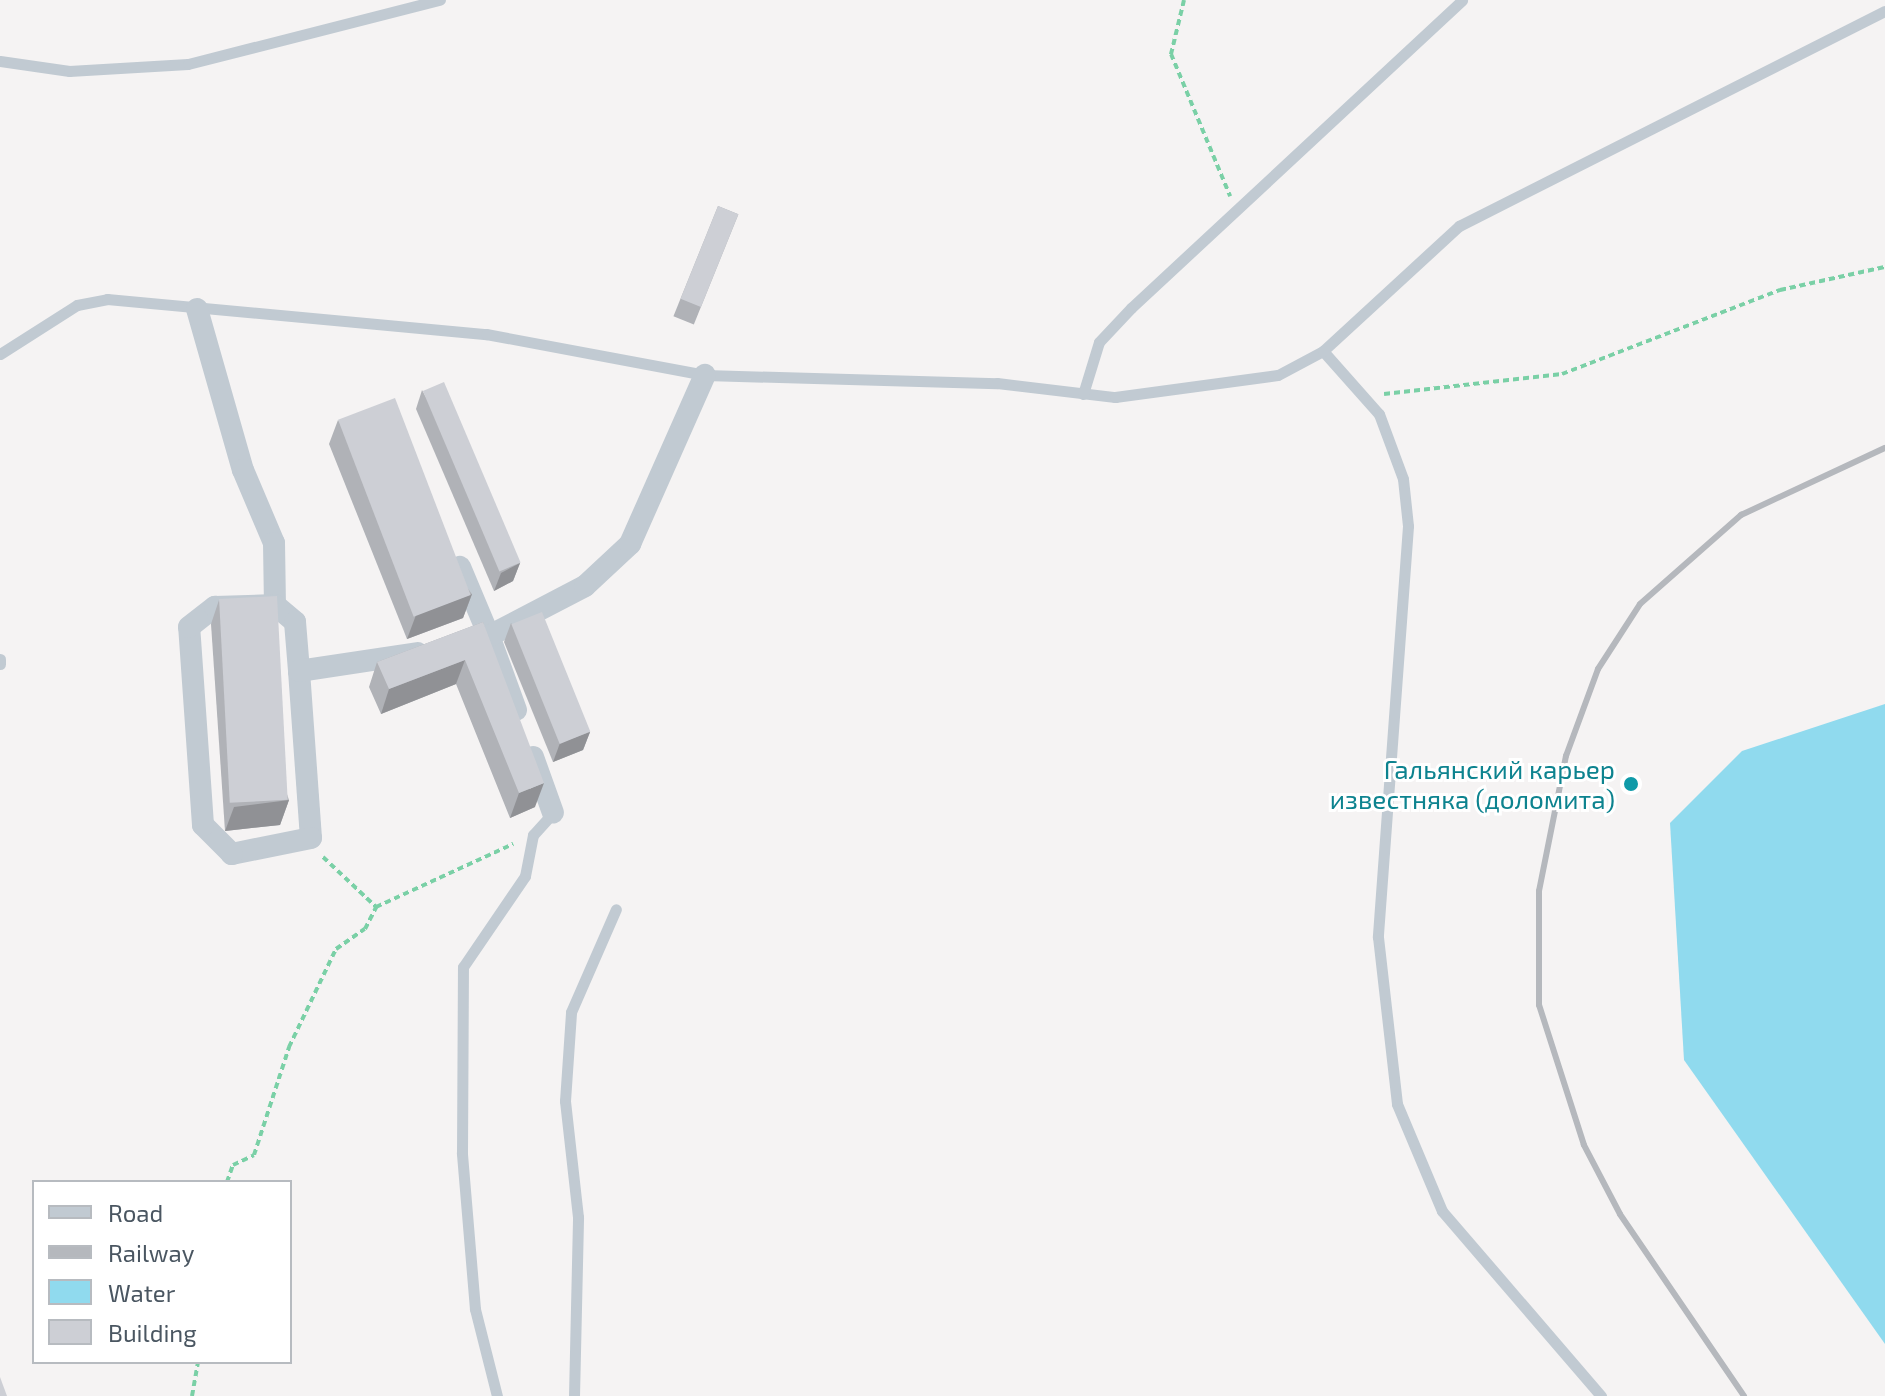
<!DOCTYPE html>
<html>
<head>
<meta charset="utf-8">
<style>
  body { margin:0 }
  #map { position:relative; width:1885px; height:1396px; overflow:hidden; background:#f5f3f3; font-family:"Exo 2",sans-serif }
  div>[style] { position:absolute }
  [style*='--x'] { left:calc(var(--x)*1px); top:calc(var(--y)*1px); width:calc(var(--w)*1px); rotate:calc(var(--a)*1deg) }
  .water>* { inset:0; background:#90daee }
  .path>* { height:4px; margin-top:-2px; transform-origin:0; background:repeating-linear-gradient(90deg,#7ad0a6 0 6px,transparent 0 10px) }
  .lane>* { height:11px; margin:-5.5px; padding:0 5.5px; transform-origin:5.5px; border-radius:5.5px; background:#c1cad2 }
  .street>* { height:22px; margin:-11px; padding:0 11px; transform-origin:11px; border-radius:11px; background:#c1cad2 }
  .rail>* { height:6px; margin:-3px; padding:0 3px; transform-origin:3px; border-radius:3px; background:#b5b8bd }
  .wall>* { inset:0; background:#b0b2b7; transform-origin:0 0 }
  .shaded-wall>* { inset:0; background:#909195 }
  .building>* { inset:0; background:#cdcfd5; transform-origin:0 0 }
  .dots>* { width:22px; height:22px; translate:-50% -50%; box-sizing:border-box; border:4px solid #fff; border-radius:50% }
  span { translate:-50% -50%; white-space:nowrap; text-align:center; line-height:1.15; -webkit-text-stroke:6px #fff; paint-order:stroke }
  .culture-label { font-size:26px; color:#0d838f }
  .right { translate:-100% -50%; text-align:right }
  .legend { position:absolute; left:32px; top:1180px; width:260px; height:184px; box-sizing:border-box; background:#fff; border:2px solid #b7bbc0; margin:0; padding:10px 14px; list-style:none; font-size:24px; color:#4a5661 }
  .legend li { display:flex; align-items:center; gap:16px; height:40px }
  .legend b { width:40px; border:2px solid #b7bbc0 }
</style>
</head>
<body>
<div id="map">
  <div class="water">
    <div style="clip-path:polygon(1885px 704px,1885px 1344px,1684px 1060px,1670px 823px,1742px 751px)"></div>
  </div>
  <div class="path">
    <div style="--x:1184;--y:0;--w:56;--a:103.5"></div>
    <div style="--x:1171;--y:54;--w:154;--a:67.4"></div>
    <div style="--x:1384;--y:394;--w:179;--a:-6.4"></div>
    <div style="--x:1562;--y:374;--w:234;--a:-21.1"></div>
    <div style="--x:1780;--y:290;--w:107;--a:-12.4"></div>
    <div style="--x:323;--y:857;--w:73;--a:43.3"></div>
    <div style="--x:227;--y:1182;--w:18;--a:-71"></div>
    <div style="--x:233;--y:1165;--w:23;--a:-25"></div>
    <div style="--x:254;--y:1155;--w:114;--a:-72"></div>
    <div style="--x:289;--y:1047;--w:109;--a:-64.4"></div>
    <div style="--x:336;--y:949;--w:35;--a:-35"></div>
    <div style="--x:365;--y:929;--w:25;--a:-63"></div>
    <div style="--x:376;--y:907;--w:151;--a:-24.7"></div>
    <div style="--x:192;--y:1396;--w:35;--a:-80"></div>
  </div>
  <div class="lane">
    <div style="--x:0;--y:61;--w:70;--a:8.2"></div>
    <div style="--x:69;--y:71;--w:119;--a:-3.4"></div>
    <div style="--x:188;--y:64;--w:260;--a:-14.3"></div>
    <div style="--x:1323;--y:351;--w:84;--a:48.4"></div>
    <div style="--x:1379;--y:414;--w:69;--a:69.7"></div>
    <div style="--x:1403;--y:479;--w:47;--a:83.9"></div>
    <div style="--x:1408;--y:526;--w:412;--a:94.2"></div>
    <div style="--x:1378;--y:937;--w:168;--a:83.5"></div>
    <div style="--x:1397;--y:1104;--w:116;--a:67.2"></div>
    <div style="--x:1442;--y:1211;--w:244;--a:49.3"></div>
    <div style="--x:0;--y:354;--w:91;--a:-32.5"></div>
    <div style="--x:77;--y:305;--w:31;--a:-11"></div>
    <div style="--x:107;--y:299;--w:381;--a:5.3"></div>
    <div style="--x:486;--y:334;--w:223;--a:10.6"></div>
    <div style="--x:705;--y:375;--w:292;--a:1.6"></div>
    <div style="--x:997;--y:383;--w:119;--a:6.8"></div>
    <div style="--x:1115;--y:397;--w:164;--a:-7.7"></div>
    <div style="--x:1278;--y:375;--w:51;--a:-28.1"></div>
    <div style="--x:1323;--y:351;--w:185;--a:-42.6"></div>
    <div style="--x:1459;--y:226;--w:477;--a:-26.8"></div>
    <div style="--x:1083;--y:394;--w:54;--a:-72.9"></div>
    <div style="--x:1099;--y:342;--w:47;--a:-46.7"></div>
    <div style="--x:1131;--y:308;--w:452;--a:-42.9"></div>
    <div style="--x:0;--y:659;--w:5;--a:90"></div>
    <div style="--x:497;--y:1396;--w:90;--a:-104.2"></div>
    <div style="--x:475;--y:1309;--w:157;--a:-94.8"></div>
    <div style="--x:462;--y:1153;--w:186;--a:-89.7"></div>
    <div style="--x:463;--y:967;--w:110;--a:-55.7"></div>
    <div style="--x:525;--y:876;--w:42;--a:-79"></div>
    <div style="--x:533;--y:835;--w:30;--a:-48"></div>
    <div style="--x:574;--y:1396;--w:179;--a:-88.7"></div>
    <div style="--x:578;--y:1217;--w:117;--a:-96.4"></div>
    <div style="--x:565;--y:1101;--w:89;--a:-86.1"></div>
    <div style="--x:571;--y:1012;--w:112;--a:-66.4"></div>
  </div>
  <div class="street">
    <div style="--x:197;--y:309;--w:167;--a:74.1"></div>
    <div style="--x:243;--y:470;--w:79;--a:67"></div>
    <div style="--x:274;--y:543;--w:62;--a:89.1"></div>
    <div style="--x:460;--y:643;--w:30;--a:-14"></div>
    <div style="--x:489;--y:636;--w:75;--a:-112.8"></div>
    <div style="--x:299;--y:671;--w:167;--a:85.9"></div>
    <div style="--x:311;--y:838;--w:81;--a:168.6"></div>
    <div style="--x:232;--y:854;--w:41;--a:-135"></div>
    <div style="--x:203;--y:825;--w:198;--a:-94"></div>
    <div style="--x:189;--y:627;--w:33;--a:-38"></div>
    <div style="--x:215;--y:607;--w:60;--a:-1.9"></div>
    <div style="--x:275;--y:605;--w:26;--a:40"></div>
    <div style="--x:295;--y:622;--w:49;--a:85.3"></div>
    <div style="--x:299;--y:671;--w:120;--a:-8.6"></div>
    <div style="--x:516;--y:710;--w:79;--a:-110"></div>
    <div style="--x:489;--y:636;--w:108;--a:-27.5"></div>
    <div style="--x:585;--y:586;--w:62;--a:-43"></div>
    <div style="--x:630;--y:544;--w:185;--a:-66.1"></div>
    <div style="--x:533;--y:757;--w:59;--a:70.3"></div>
  </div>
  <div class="rail">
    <div style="--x:1744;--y:1396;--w:220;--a:-124.3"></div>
    <div style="--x:1620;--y:1214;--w:78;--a:-117.6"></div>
    <div style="--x:1584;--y:1145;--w:147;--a:-107.8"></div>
    <div style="--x:1539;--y:1005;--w:114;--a:-90"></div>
    <div style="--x:1539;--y:891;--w:138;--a:-78.7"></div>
    <div style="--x:1566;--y:756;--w:93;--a:-69.8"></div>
    <div style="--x:1598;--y:669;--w:77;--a:-57.1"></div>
    <div style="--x:1640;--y:604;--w:135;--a:-41.4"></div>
    <div style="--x:1741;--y:515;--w:159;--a:-25"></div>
  </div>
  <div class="wall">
    <div style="left:718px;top:206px;width:22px;height:119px;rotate:22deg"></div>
    <div style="clip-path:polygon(422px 390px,520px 563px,513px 581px,494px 591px,416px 409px)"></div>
    <div style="clip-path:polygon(338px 420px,472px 594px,463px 618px,407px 639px,329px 444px)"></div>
    <div style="clip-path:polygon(219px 600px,289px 800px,280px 825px,225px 831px,211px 624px)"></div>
    <div style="clip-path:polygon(483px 622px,535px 807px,510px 818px,456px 684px,381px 714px,369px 687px,377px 662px)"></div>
    <div style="clip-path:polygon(511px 623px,590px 732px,583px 750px,553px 762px,504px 642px)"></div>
  </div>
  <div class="shaded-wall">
    <div style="clip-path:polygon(520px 563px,513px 581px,494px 591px,501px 573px)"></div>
    <div style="clip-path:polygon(472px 594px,463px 618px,407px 639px,416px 615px)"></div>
    <div style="clip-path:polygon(465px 660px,456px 684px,381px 714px,389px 689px)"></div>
    <div style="clip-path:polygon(590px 732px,583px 750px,553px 762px,560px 743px)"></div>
    <div style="clip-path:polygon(544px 783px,535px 807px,510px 818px,519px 793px)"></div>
    <div style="clip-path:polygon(289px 800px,280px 825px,225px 831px,234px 807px)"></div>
  </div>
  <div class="building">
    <div style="left:718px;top:206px;width:22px;height:100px;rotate:22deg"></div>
    <div style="left:444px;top:382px;width:196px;height:23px;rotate:67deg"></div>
    <div style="left:395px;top:398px;width:211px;height:61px;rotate:69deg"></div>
    <div style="left:277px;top:596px;width:204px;height:58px;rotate:87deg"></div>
    <div style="left:542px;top:612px;width:129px;height:33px;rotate:68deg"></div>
    <div style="clip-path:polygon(483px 622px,544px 783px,519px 793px,465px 660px,389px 689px,377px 662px)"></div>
    <div style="clip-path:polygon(0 1377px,7px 1396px,0 1396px)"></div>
  </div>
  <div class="dots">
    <div style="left:1631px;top:784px;background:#0f9aa8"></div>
  </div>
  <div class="culture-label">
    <span class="right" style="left:1615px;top:784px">Гальянский карьер<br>известняка (доломита)</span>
  </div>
  <ul class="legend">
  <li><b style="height:10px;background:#c1cad2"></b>Road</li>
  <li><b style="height:10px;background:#b5b8bd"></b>Railway</li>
  <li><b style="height:22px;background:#90daee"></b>Water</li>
  <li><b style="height:22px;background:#cdcfd5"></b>Building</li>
  </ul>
</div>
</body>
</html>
